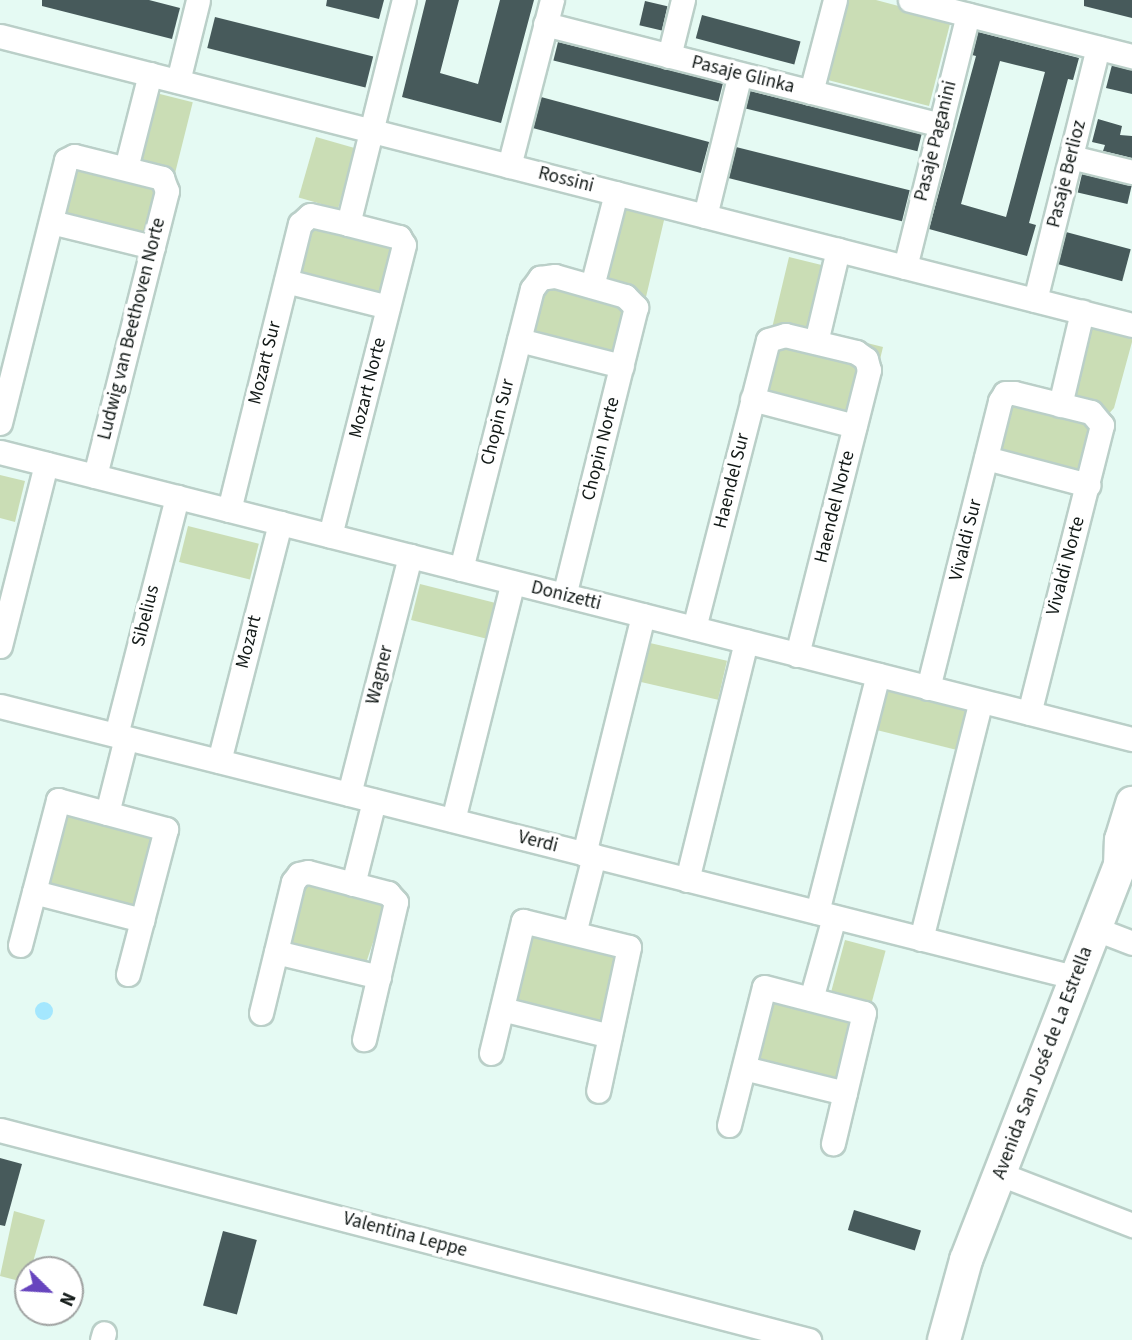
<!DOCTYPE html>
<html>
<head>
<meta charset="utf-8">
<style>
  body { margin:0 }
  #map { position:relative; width:1132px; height:1340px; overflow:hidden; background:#e5faf3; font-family:"Source Sans 3",sans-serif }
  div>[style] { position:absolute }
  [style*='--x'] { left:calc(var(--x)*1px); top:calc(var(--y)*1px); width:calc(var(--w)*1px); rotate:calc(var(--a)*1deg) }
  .green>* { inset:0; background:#caddb5; transform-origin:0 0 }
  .water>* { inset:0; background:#a4e7fe }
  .round { border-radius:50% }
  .building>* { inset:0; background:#475a5b; transform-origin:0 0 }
  .roads { filter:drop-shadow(2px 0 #bacfc8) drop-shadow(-2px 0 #bacfc8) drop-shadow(0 2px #bacfc8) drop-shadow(0 -2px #bacfc8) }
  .street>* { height:23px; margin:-11.5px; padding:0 11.5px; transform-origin:11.5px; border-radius:11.5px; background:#fff }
  .secondary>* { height:32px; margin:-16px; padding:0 16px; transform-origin:16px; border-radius:16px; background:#fff }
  span { translate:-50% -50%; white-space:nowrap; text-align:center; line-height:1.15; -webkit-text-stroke:7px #fff; paint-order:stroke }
  .street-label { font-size:19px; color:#121917 }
  .north { position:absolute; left:14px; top:1256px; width:70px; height:70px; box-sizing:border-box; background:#fff; border:2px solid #a0a3a2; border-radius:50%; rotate:114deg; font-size:19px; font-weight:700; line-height:28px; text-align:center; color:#121917 }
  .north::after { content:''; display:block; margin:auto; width:24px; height:32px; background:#6745be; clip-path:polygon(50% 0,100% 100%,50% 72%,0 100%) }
</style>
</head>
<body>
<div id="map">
  <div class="green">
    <div style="clip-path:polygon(841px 0,876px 0,951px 20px,929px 106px,820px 78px)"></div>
    <div style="left:152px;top:92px;width:42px;height:73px;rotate:14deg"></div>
    <div style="left:316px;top:137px;width:41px;height:63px;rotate:16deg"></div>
    <div style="left:74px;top:162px;width:86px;height:58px;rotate:13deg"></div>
    <div style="clip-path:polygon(619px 202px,665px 216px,646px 297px,630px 310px,618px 356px,526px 336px,538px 287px,549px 281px,597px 293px)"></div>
    <div style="left:311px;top:224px;width:86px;height:55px;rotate:13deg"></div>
    <div style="clip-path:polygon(789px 257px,846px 271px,831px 334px,883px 347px,866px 417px,757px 391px)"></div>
    <div style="clip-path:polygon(1087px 323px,1132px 335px,1132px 342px,1114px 408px,1096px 428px,1086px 475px,996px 455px,1005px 397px,1066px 412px)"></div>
    <div style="clip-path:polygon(0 475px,25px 481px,15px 522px,0 518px)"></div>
    <div style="left:188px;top:526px;width:73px;height:37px;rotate:14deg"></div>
    <div style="left:420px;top:584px;width:77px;height:37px;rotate:14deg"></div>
    <div style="left:650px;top:643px;width:79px;height:40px;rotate:13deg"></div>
    <div style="left:886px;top:688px;width:87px;height:43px;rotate:14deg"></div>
    <div style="left:65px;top:810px;width:95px;height:77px;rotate:17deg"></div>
    <div style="clip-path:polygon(307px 880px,379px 898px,385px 907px,366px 963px,287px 944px,300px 884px)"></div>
    <div style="left:528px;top:930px;width:96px;height:76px;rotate:14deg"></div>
    <div style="left:845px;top:940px;width:42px;height:60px;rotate:15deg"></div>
    <div style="left:767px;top:995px;width:92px;height:70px;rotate:14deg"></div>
    <div style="clip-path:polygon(14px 1211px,45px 1220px,27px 1283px,0 1276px)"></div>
  </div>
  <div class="water">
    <div class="round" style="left:35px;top:1002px;width:18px;height:18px"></div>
  </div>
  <div class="building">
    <div style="clip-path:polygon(42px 0,149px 0,180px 8px,172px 39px,42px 6px)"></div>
    <div style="clip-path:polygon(327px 0,384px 0,379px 19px,326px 6px)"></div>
    <div style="clip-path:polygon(426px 0,459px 0,440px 73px,478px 84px,500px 0,534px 0,501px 123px,402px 97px)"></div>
    <div style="clip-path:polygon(1084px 0,1132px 0,1132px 18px,1084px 6px)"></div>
    <div style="left:645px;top:1px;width:23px;height:25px;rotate:13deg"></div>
    <div style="left:702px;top:15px;width:102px;height:24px;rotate:15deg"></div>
    <div style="left:215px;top:17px;width:163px;height:32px;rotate:14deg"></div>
    <div style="clip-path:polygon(evenodd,978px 32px,1079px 58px,1073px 80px,1068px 79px,1029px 223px,1036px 225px,1027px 256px,929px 229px,976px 56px,972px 55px,978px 32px,1000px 61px,1045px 72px,1006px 217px,961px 204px,1000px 61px)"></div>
    <div style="left:558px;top:42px;width:170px;height:19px;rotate:14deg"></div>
    <div style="clip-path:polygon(1112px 65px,1132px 70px,1132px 94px,1106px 88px)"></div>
    <div style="left:750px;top:91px;width:177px;height:18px;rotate:14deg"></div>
    <div style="left:541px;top:97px;width:174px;height:32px;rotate:15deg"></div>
    <div style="clip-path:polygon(1098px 119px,1122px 126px,1120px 135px,1132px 136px,1132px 158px,1103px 151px,1105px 145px,1092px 142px)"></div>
    <div style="left:736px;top:147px;width:179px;height:32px;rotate:14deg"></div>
    <div style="left:1082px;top:174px;width:51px;height:19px;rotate:13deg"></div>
    <div style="left:1066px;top:232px;width:67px;height:33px;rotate:15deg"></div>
    <div style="clip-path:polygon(0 1158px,22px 1164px,5px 1226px,0 1225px)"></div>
    <div style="left:854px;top:1210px;width:70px;height:21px;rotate:17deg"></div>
    <div style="left:223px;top:1231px;width:35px;height:77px;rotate:15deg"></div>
  </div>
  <div class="roads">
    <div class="street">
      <div style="--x:910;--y:0;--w:229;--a:14.2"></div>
      <div style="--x:545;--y:24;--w:408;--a:14.3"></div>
      <div style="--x:0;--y:36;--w:1168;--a:14.32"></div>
      <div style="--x:669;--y:56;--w:58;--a:-76"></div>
      <div style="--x:178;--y:81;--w:83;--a:-76.1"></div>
      <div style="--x:811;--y:92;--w:95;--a:-75.4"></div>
      <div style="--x:1071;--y:157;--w:63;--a:13.8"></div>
      <div style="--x:509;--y:166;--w:171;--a:-75.5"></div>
      <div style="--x:126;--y:168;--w:97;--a:-75.7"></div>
      <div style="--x:705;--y:216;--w:146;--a:-76.2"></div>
      <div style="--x:51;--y:222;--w:105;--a:13.8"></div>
      <div style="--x:348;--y:224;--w:231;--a:-76"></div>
      <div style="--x:905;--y:267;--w:260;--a:-76"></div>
      <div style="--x:286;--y:281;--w:105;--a:14.3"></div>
      <div style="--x:592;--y:286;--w:96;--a:-75.5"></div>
      <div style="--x:1035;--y:300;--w:260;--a:-76"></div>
      <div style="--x:519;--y:340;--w:106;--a:14.2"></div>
      <div style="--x:816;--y:342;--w:95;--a:-76.6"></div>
      <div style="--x:752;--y:399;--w:106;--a:14.7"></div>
      <div style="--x:1060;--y:405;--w:96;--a:-76.7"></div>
      <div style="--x:0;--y:423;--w:271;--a:-75.9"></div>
      <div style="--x:66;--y:160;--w:9;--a:-27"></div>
      <div style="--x:74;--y:156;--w:91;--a:14"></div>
      <div style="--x:162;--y:178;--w:14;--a:69"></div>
      <div style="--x:167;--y:191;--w:294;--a:104.2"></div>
      <div style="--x:0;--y:452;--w:1168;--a:14.23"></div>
      <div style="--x:986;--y:458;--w:106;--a:14.8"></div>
      <div style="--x:229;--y:510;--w:295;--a:-76.1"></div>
      <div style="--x:300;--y:224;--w:13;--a:-42"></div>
      <div style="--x:310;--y:215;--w:39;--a:13"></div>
      <div style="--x:348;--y:224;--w:53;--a:14.3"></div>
      <div style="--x:399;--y:237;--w:9;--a:58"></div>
      <div style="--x:404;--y:245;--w:300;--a:104.3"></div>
      <div style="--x:461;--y:569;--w:289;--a:-75.8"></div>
      <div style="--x:532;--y:289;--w:14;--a:-54"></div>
      <div style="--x:540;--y:278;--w:15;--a:-8"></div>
      <div style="--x:555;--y:276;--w:73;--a:15.9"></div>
      <div style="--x:625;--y:296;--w:16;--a:45"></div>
      <div style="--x:636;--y:307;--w:297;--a:104"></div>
      <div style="--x:694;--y:628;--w:297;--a:-75.6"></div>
      <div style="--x:768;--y:340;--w:18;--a:-16"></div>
      <div style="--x:785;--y:335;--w:73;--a:13.5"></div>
      <div style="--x:856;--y:352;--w:12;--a:35"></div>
      <div style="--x:866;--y:359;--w:11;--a:75"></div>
      <div style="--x:869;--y:370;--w:294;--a:104.2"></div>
      <div style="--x:0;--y:646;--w:188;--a:-75.8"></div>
      <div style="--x:928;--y:688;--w:296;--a:-75.9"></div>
      <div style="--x:1000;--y:401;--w:9;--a:-58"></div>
      <div style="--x:1005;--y:393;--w:9;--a:0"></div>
      <div style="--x:1014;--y:393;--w:79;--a:13.9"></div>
      <div style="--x:1091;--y:412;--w:17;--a:50"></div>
      <div style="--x:1102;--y:425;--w:297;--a:104.2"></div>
      <div style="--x:0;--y:706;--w:1111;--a:14.17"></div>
      <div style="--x:116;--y:735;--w:246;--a:-75.6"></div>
      <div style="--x:219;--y:761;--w:246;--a:-75.6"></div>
      <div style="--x:349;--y:794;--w:246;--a:-75.6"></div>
      <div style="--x:107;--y:813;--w:77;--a:-75.8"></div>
      <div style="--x:453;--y:820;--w:245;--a:-75.9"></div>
      <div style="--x:584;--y:854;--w:246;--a:-76.1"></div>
      <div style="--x:687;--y:880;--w:246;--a:-76.1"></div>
      <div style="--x:353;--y:884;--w:86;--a:-75.8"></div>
      <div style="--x:34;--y:892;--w:112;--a:14.5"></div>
      <div style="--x:817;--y:912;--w:245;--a:-75.6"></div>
      <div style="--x:1096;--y:929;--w:39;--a:21"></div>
      <div style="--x:574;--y:933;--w:80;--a:-75.4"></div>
      <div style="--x:921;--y:939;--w:245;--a:-75.9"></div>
      <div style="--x:20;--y:945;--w:150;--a:-75.3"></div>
      <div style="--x:58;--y:800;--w:112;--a:15"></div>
      <div style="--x:166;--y:829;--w:150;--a:104.7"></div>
      <div style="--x:276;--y:952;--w:106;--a:13.6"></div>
      <div style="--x:811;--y:999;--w:85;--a:-74.3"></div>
      <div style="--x:502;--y:1009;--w:111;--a:14"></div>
      <div style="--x:261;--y:1013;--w:135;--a:-76.3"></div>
      <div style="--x:293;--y:882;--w:10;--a:-53"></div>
      <div style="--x:299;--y:874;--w:9;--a:-13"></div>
      <div style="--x:308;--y:872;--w:83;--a:14.7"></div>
      <div style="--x:388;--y:893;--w:12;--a:48"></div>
      <div style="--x:396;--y:902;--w:141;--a:103.1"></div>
      <div style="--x:491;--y:1053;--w:136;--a:-76.4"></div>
      <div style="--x:523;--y:921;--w:109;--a:13.8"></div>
      <div style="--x:629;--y:947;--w:147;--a:102.1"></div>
      <div style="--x:744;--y:1068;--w:104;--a:13.9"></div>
      <div style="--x:729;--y:1125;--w:142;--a:-75.8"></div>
      <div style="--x:764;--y:987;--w:103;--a:14.6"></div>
      <div style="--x:864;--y:1013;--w:134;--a:103.4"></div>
      <div style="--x:0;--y:1130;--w:836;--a:14.55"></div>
      <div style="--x:1000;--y:1174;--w:142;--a:21.1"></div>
      <div style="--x:102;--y:1340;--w:7;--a:-74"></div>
    </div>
    <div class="secondary">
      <div style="--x:1120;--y:866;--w:26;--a:-88"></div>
      <div style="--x:1121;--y:840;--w:39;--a:-73"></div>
      <div style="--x:944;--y:1340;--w:83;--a:-74.6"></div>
      <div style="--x:966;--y:1260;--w:423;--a:-68.7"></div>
      <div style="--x:1120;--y:866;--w:22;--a:-56"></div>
    </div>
  </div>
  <div class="street-label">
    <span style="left:743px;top:75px;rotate:14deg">Pasaje Glinka</span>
    <span style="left:936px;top:141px;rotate:-76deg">Pasaje Paganini</span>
    <span style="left:1067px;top:174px;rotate:-76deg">Pasaje Berlioz</span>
    <span style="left:566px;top:180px;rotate:14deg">Rossini</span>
    <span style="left:132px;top:329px;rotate:-76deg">Ludwig van Beethoven Norte</span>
    <span style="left:265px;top:363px;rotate:-76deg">Mozart Sur</span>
    <span style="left:368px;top:388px;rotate:-76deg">Mozart Norte</span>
    <span style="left:498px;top:422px;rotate:-76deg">Chopin Sur</span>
    <span style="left:601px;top:449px;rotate:-76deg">Chopin Norte</span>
    <span style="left:732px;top:481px;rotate:-76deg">Haendel Sur</span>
    <span style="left:835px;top:507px;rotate:-76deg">Haendel Norte</span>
    <span style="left:966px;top:540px;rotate:-76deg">Vivaldi Sur</span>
    <span style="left:1066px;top:566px;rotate:-75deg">Vivaldi Norte</span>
    <span style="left:566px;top:596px;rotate:14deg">Donizetti</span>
    <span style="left:146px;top:616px;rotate:-76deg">Sibelius</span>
    <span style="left:249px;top:642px;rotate:-76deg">Mozart</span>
    <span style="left:380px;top:675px;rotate:-76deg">Wagner</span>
    <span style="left:538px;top:842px;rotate:14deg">Verdi</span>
    <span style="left:1043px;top:1063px;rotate:-69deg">Avenida San José de La Estrella</span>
    <span style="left:405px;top:1235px;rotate:15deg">Valentina Leppe</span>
  </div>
  <div class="north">N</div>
</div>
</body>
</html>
